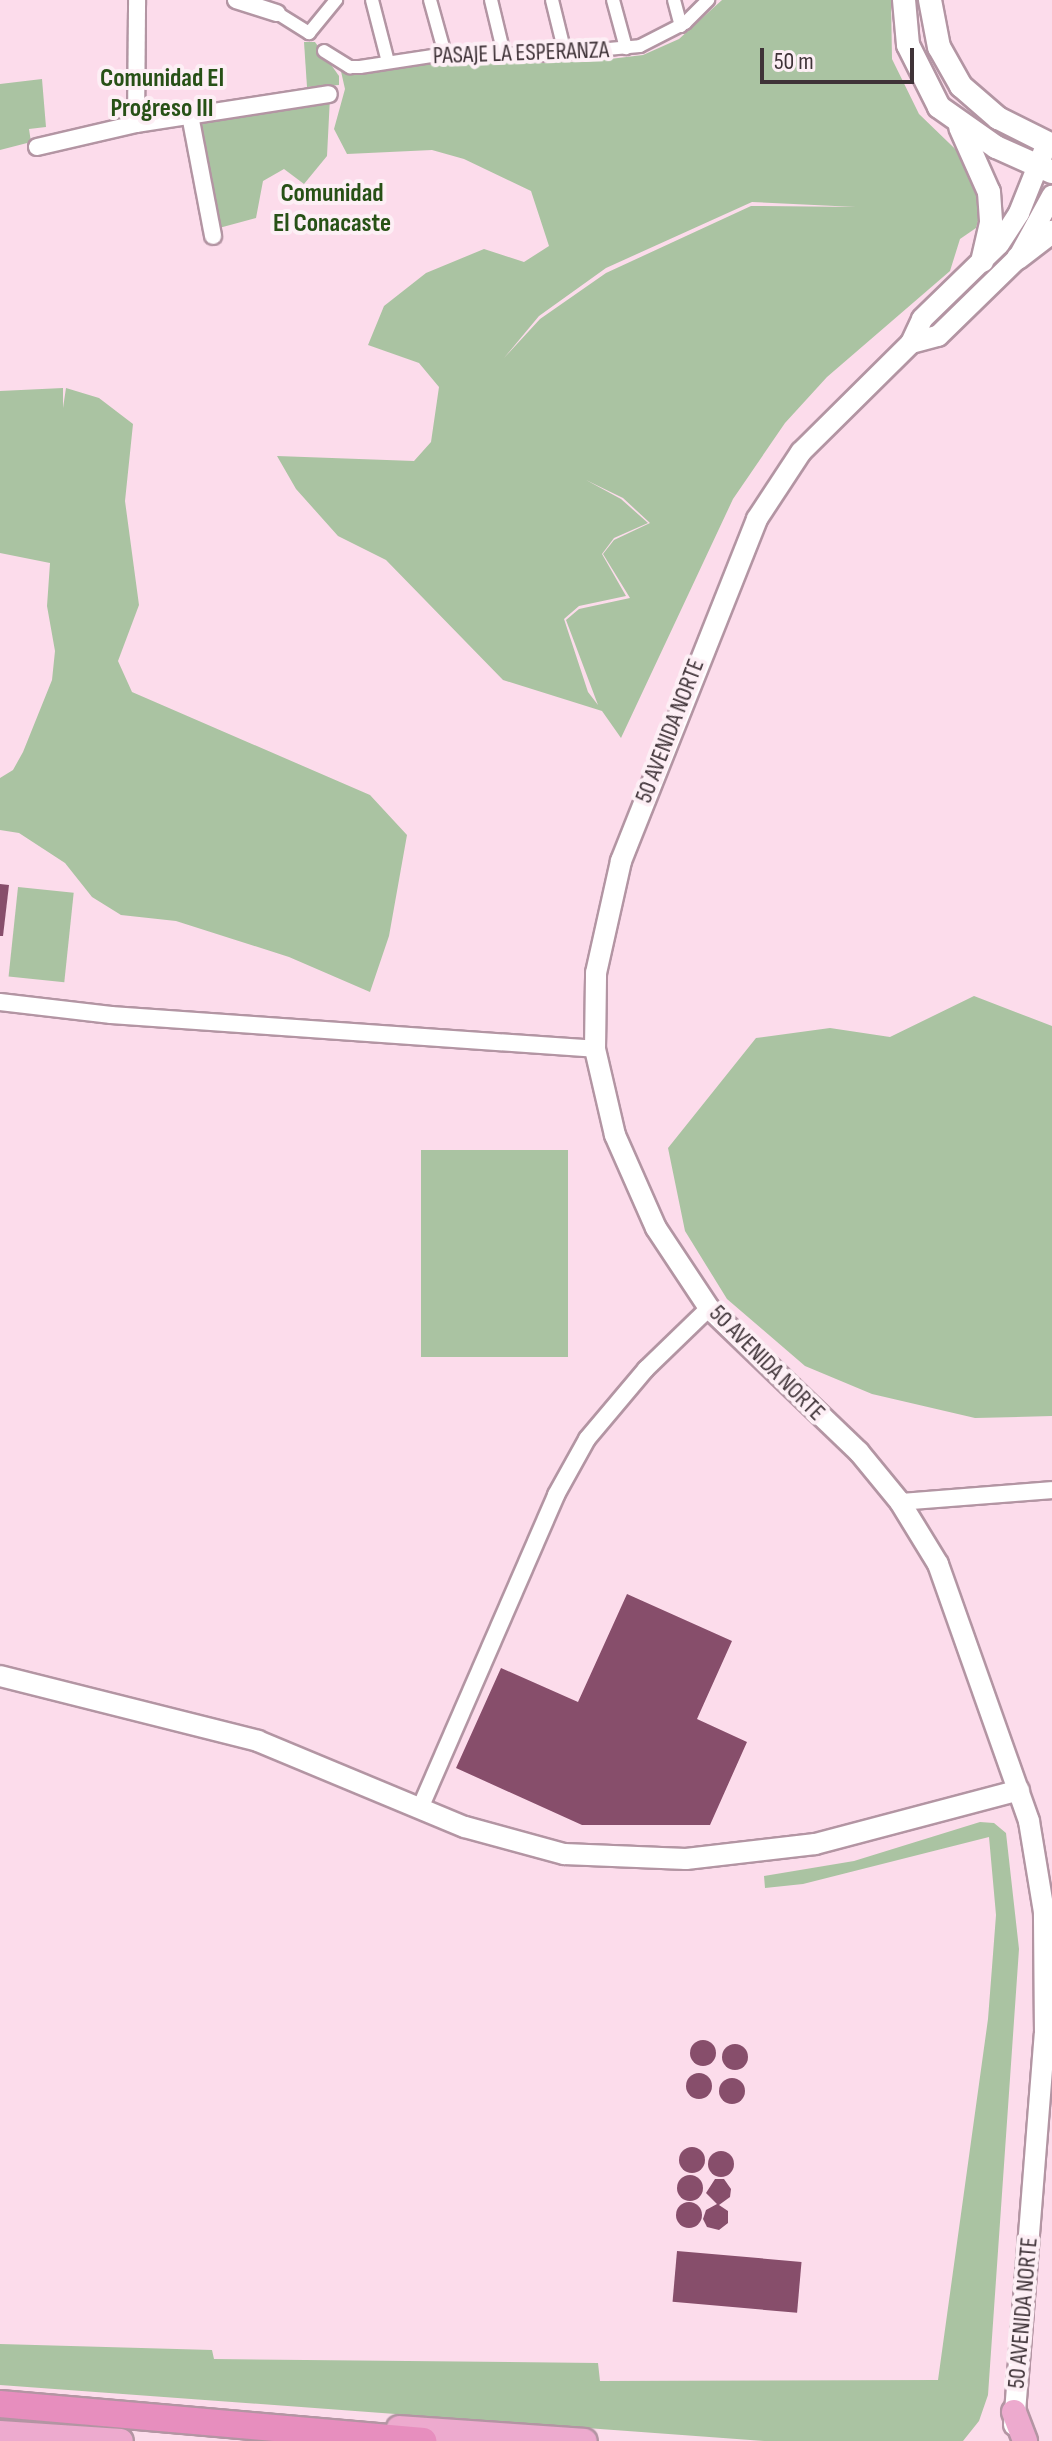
<!DOCTYPE html>
<html>
<head>
<meta charset="utf-8">
<style>
  body { margin:0 }
  #map { position:relative; width:1052px; height:2441px; overflow:hidden; background:#fcdceb; font-family:"Sofia Sans Condensed",sans-serif }
  div>[style] { position:absolute }
  [style*='--x'] { left:calc(var(--x)*1px); top:calc(var(--y)*1px); width:calc(var(--w)*1px); rotate:calc(var(--a)*1deg) }
  .green>* { inset:0; background:#aac3a2; transform-origin:0 0 }
  .building>* { inset:0; background:#874e6b; transform-origin:0 0 }
  .round { border-radius:50% }
  .roads { filter:drop-shadow(2px 0 #b395a3) drop-shadow(-2px 0 #b395a3) drop-shadow(0 2px #b395a3) drop-shadow(0 -2px #b395a3) }
  .pedestrian>* { height:12px; margin:-6px; padding:0 6px; transform-origin:6px; border-radius:6px; background:#fff }
  .minor>* { height:16px; margin:-8px; padding:0 8px; transform-origin:8px; border-radius:8px; background:#fff }
  .tertiary>* { height:20px; margin:-10px; padding:0 10px; transform-origin:10px; border-radius:10px; background:#fff }
  .secondary>* { height:22px; margin:-11px; padding:0 11px; transform-origin:11px; border-radius:11px; background:#fff }
  .primary>* { height:24px; margin:-12px; padding:0 12px; transform-origin:12px; border-radius:12px; background:#edaace }
  .trunk>* { height:26px; margin:-13px; padding:0 13px; transform-origin:13px; border-radius:13px; background:#e78ebe }
  span { translate:-50% -50%; white-space:nowrap; text-align:center; line-height:1.15; -webkit-text-stroke:8px #fdeff5; paint-order:stroke }
  .street-label { font-size:24px; color:#3f3338 }
  .neighbourhood-label { font-size:26px; color:#275116; font-weight:700 }
  .scale { position:absolute; left:760px; top:48px; width:154px; height:36px; box-sizing:border-box; border:4px solid #3f3338; border-top:0; padding-left:10px; font-size:24px; line-height:28px; white-space:nowrap; color:#3f3338; -webkit-text-stroke:6px #fdeff5; paint-order:stroke }
</style>
</head>
<body>
<div id="map">
  <div class="green">
    <div style="clip-path:polygon(evenodd,722px 0,891px 0,892px 59px,919px 114px,978px 171px,981px 210px,976px 228px,960px 239px,950px 271px,827px 377px,785px 423px,733px 499px,621px 738px,602px 711px,503px 680px,386px 560px,338px 536px,296px 489px,277px 456px,414px 461px,431px 442px,439px 387px,419px 363px,368px 345px,384px 306px,426px 273px,484px 249px,524px 262px,549px 246px,531px 191px,464px 159px,432px 150px,347px 154px,334px 129px,345px 89px,340px 67px,366px 73px,448px 60px,585px 62px,643px 55px,679px 39px,722px 0,752px 202px,856px 207px,751px 206px,606px 273px,540px 319px,504px 358px,539px 316px,606px 268px,752px 202px,722px 0,586px 480px,623px 498px,650px 523px,614px 540px,603px 554px,630px 598px,579px 609px,566px 620px,598px 705px,588px 692px,564px 619px,579px 606px,626px 596px,602px 554px,614px 538px,648px 523px,621px 499px,586px 480px)"></div>
    <div style="clip-path:polygon(304px 42px,315px 42px,339px 76px,339px 85px,307px 87px)"></div>
    <div style="clip-path:polygon(42px 79px,46px 127px,29px 129px,31px 142px,0 150px,0 84px)"></div>
    <div style="clip-path:polygon(330px 97px,327px 156px,304px 184px,284px 169px,263px 181px,256px 218px,219px 228px,201px 121px)"></div>
    <div style="clip-path:polygon(63px 388px,63px 408px,66px 388px,99px 398px,133px 424px,125px 501px,139px 605px,118px 661px,132px 692px,370px 795px,407px 835px,389px 936px,370px 992px,289px 957px,176px 921px,121px 915px,92px 897px,65px 863px,19px 833px,0 830px,0 778px,13px 770px,23px 752px,52px 680px,55px 651px,47px 606px,50px 563px,0 553px,0 391px)"></div>
    <div style="left:18px;top:887px;width:56px;height:90px;rotate:6deg"></div>
    <div style="clip-path:polygon(974px 996px,1052px 1026px,1052px 1416px,975px 1418px,872px 1394px,805px 1366px,727px 1299px,685px 1231px,668px 1148px,756px 1038px,830px 1028px,890px 1037px)"></div>
    <div style="left:421px;top:1150px;width:147px;height:207px"></div>
    <div style="clip-path:polygon(980px 1822px,994px 1823px,1006px 1833px,1019px 1949px,988px 2395px,979px 2421px,963px 2441px,764px 2441px,0 2385px,0 2344px,212px 2350px,214px 2359px,598px 2363px,600px 2381px,938px 2380px,988px 2019px,996px 1915px,989px 1837px,803px 1884px,765px 1888px,764px 1876px,854px 1861px)"></div>
  </div>
  <div class="building">
    <div style="clip-path:polygon(0 884px,9px 885px,3px 936px,0 936px)"></div>
    <div style="clip-path:polygon(627px 1594px,732px 1641px,697px 1719px,747px 1742px,710px 1825px,582px 1825px,456px 1768px,501px 1668px,578px 1702px)"></div>
    <div class="round" style="left:690px;top:2040px;width:26px;height:26px"></div>
    <div class="round" style="left:722px;top:2044px;width:26px;height:26px"></div>
    <div class="round" style="left:686px;top:2073px;width:26px;height:26px"></div>
    <div class="round" style="left:719px;top:2078px;width:26px;height:26px"></div>
    <div class="round" style="left:679px;top:2147px;width:26px;height:26px"></div>
    <div class="round" style="left:708px;top:2151px;width:26px;height:26px"></div>
    <div class="round" style="left:677px;top:2175px;width:26px;height:26px"></div>
    <div style="clip-path:polygon(715px 2179px,724px 2179px,731px 2189px,730px 2197px,719px 2205px,728px 2211px,728px 2223px,719px 2230px,707px 2227px,703px 2219px,706px 2210px,717px 2204px,706px 2193px)"></div>
    <div class="round" style="left:676px;top:2202px;width:26px;height:26px"></div>
    <div style="left:677px;top:2251px;width:125px;height:51px;rotate:5deg"></div>
  </div>
  <div class="roads">
    <div class="pedestrian">
      <div style="--x:372;--y:0;--w:64;--a:75.5"></div>
      <div style="--x:430;--y:0;--w:56;--a:74.5"></div>
      <div style="--x:491;--y:0;--w:56;--a:76.5"></div>
      <div style="--x:552;--y:0;--w:55;--a:76.2"></div>
      <div style="--x:613;--y:0;--w:50;--a:74.8"></div>
      <div style="--x:674;--y:0;--w:27;--a:75"></div>
      <div style="--x:277;--y:13;--w:38;--a:32"></div>
      <div style="--x:309;--y:33;--w:43;--a:-50.7"></div>
      <div style="--x:324;--y:51;--w:31;--a:32"></div>
      <div style="--x:350;--y:67;--w:10;--a:0"></div>
      <div style="--x:360;--y:67;--w:92;--a:-8.7"></div>
      <div style="--x:451;--y:53;--w:91;--a:1.3"></div>
      <div style="--x:542;--y:55;--w:98;--a:-5.2"></div>
      <div style="--x:640;--y:46;--w:51;--a:-27.1"></div>
      <div style="--x:685;--y:23;--w:33;--a:-45"></div>
    </div>
    <div class="minor">
      <div style="--x:236;--y:0;--w:43;--a:17.6"></div>
      <div style="--x:190;--y:115;--w:123;--a:79.2"></div>
      <div style="--x:136;--y:124;--w:124;--a:-89.5"></div>
      <div style="--x:37;--y:147;--w:102;--a:-13.1"></div>
      <div style="--x:136;--y:124;--w:195;--a:-8.8"></div>
      <div style="--x:0;--y:1002;--w:112;--a:6.7"></div>
      <div style="--x:111;--y:1015;--w:485;--a:4"></div>
      <div style="--x:900;--y:1502;--w:152;--a:-4.5"></div>
      <div style="--x:421;--y:1806;--w:339;--a:-66.5"></div>
      <div style="--x:556;--y:1495;--w:64;--a:-61"></div>
      <div style="--x:587;--y:1439;--w:92;--a:-49.9"></div>
      <div style="--x:646;--y:1369;--w:88;--a:-44.1"></div>
    </div>
    <div class="tertiary">
      <div style="--x:911;--y:343;--w:28;--a:-15"></div>
      <div style="--x:938;--y:336;--w:112;--a:-44.3"></div>
      <div style="--x:1018;--y:258;--w:71;--a:-61.3"></div>
      <div style="--x:0;--y:1676;--w:266;--a:14.1"></div>
      <div style="--x:258;--y:1741;--w:224;--a:22.6"></div>
      <div style="--x:465;--y:1827;--w:103;--a:15.3"></div>
      <div style="--x:564;--y:1854;--w:122;--a:2.3"></div>
      <div style="--x:686;--y:1859;--w:130;--a:-6.6"></div>
      <div style="--x:815;--y:1844;--w:211;--a:-14.8"></div>
      <div style="--x:1014;--y:2425;--w:392;--a:-85.5"></div>
      <div style="--x:1045;--y:2034;--w:122;--a:-90.5"></div>
      <div style="--x:1044;--y:1912;--w:92;--a:-99.4"></div>
      <div style="--x:1029;--y:1821;--w:273;--a:-109.5"></div>
      <div style="--x:938;--y:1564;--w:73;--a:-121.5"></div>
      <div style="--x:900;--y:1502;--w:65;--a:-129.4"></div>
      <div style="--x:859;--y:1452;--w:208;--a:-136.2"></div>
      <div style="--x:709;--y:1308;--w:96;--a:-123.5"></div>
      <div style="--x:656;--y:1228;--w:102;--a:-113.8"></div>
      <div style="--x:615;--y:1135;--w:88;--a:-103.1"></div>
      <div style="--x:595;--y:1049;--w:76;--a:-89.2"></div>
      <div style="--x:596;--y:973;--w:115;--a:-77.4"></div>
      <div style="--x:621;--y:861;--w:368;--a:-68.3"></div>
      <div style="--x:757;--y:519;--w:80;--a:-56.7"></div>
      <div style="--x:801;--y:452;--w:155;--a:-44.7"></div>
      <div style="--x:911;--y:343;--w:26;--a:-65"></div>
      <div style="--x:922;--y:319;--w:107;--a:-44.2"></div>
      <div style="--x:999;--y:244;--w:37;--a:-57"></div>
      <div style="--x:1019;--y:213;--w:75;--a:-68.2"></div>
    </div>
    <div class="secondary">
      <div style="--x:904;--y:0;--w:45;--a:84.9"></div>
      <div style="--x:908;--y:45;--w:69;--a:63.4"></div>
      <div style="--x:939;--y:107;--w:70;--a:35.1"></div>
      <div style="--x:996;--y:147;--w:61;--a:24.1"></div>
      <div style="--x:930;--y:0;--w:48;--a:79.2"></div>
      <div style="--x:939;--y:47;--w:45;--a:60.6"></div>
      <div style="--x:961;--y:86;--w:49;--a:40.9"></div>
      <div style="--x:998;--y:118;--w:60;--a:26.6"></div>
      <div style="--x:960;--y:127;--w:71;--a:66"></div>
      <div style="--x:989;--y:192;--w:31;--a:86"></div>
      <div style="--x:991;--y:223;--w:39;--a:103"></div>
      <div style="--x:1018;--y:258;--w:43;--a:-37.4"></div>
    </div>
    <div class="primary">
      <div style="--x:1014;--y:2412;--w:31;--a:69"></div>
      <div style="--x:399;--y:2428;--w:186;--a:4"></div>
      <div style="--x:0;--y:2433;--w:121;--a:3.8"></div>
    </div>
    <div class="trunk">
      <div style="--x:0;--y:2404;--w:425;--a:5"></div>
    </div>
  </div>
  <div class="street-label">
    <span style="left:521px;top:53px;rotate:-2deg">PASAJE LA ESPERANZA</span>
    <span style="left:670px;top:731px;rotate:-69deg">50 AVENIDA NORTE</span>
    <span style="left:767px;top:1363px;rotate:45deg">50 AVENIDA NORTE</span>
    <span style="left:1023px;top:2313px;rotate:-85deg">50 AVENIDA NORTE</span>
  </div>
  <div class="neighbourhood-label">
    <span style="left:162px;top:94px">Comunidad El<br>Progreso III</span>
    <span style="left:332px;top:209px">Comunidad<br>El Conacaste</span>
  </div>
  <div class="scale">50 m</div>
</div>
</body>
</html>
